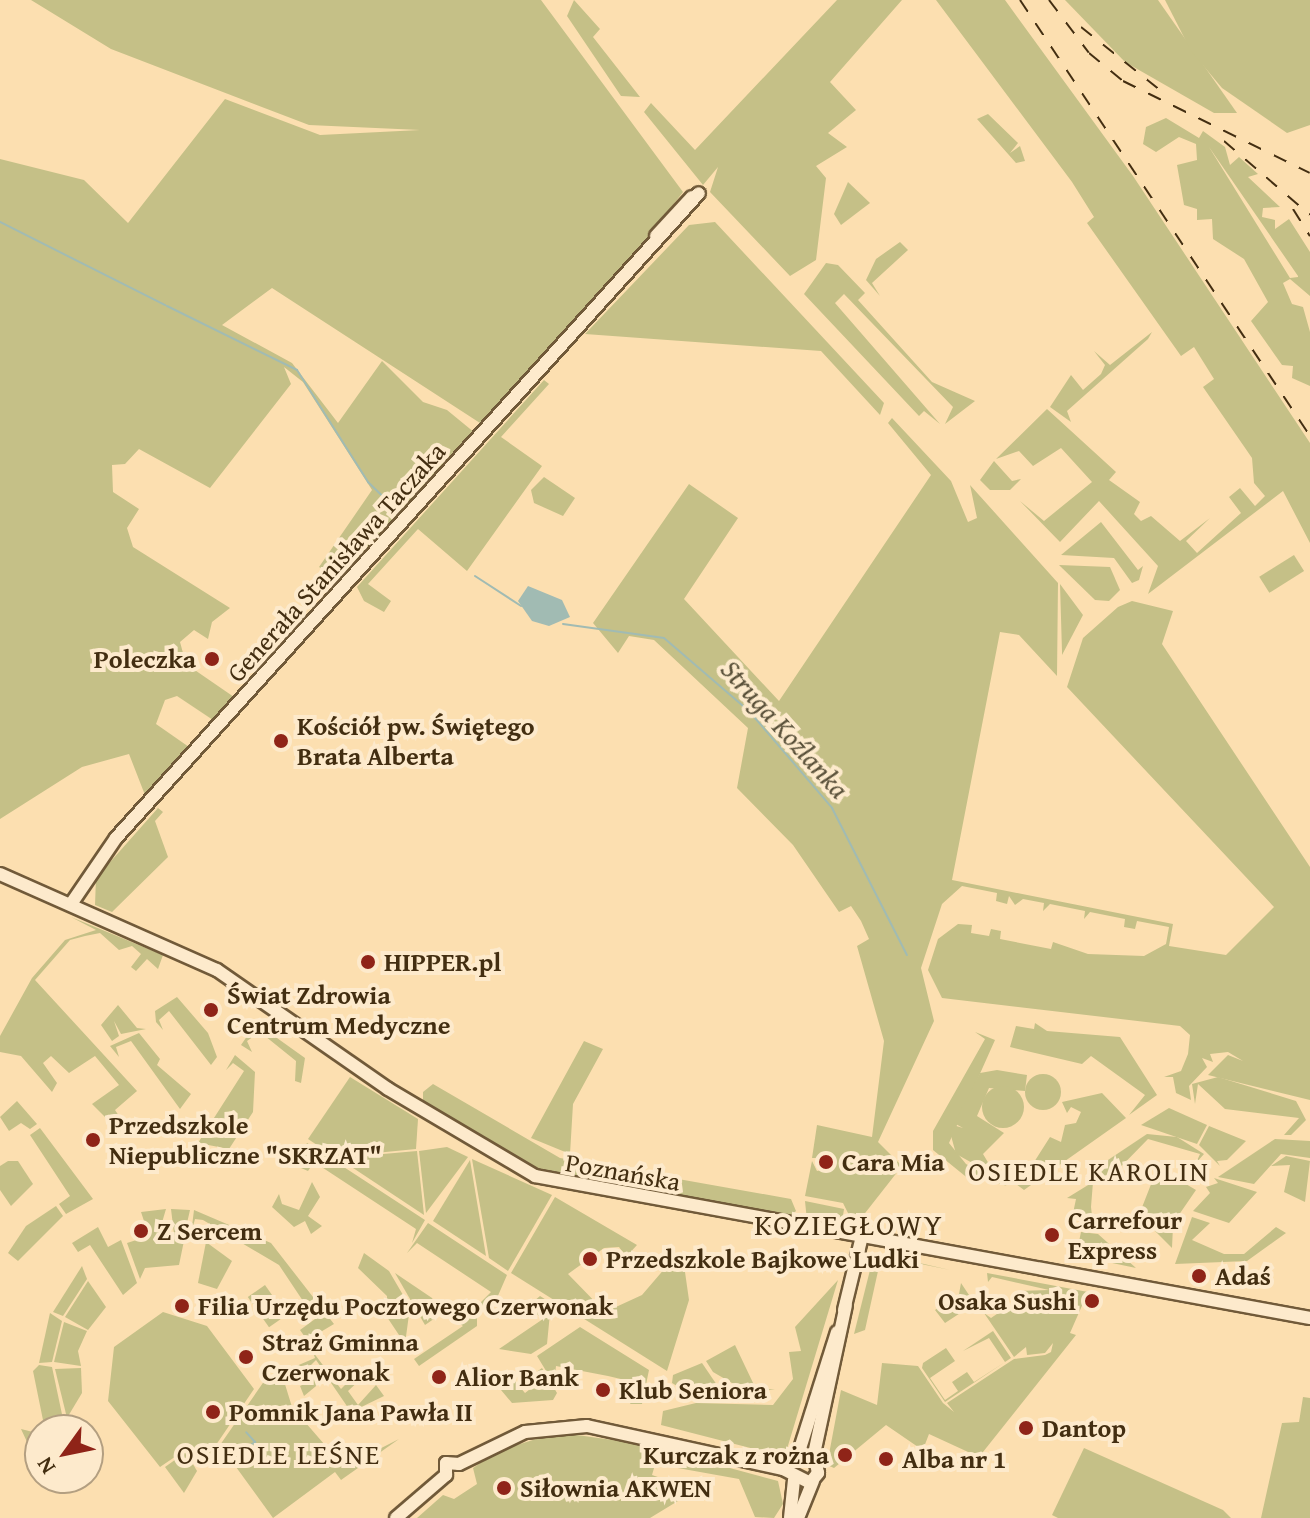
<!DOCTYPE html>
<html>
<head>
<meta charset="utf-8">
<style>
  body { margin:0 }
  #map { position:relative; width:1310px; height:1518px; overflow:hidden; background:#fcdfb0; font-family:"Gentium Book Plus",serif }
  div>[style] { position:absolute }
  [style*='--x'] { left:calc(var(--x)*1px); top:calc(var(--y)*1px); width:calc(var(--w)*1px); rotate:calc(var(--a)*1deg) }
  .green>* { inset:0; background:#c5c087; transform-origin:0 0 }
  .round { border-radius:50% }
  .water>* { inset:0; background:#a1bbb3 }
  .stream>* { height:2px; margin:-1px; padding:0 1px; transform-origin:1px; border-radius:1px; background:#a1bbb3 }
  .roads { filter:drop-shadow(2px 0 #715a39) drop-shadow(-2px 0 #715a39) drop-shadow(0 2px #715a39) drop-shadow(0 -2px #715a39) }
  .minor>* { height:12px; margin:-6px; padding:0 6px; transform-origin:6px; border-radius:6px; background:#fdeacc }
  .rail>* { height:2px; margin-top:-1px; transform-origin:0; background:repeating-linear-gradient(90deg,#432e11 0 14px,transparent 0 28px) }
  .dots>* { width:22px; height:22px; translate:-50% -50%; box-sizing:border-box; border:4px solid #fdeacc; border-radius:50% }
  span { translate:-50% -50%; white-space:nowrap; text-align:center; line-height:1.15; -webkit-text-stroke:8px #fdeacc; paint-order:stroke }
  .street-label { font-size:26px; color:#432e11 }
  .poi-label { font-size:26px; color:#432e11; font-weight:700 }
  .right { translate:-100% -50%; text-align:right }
  .left { translate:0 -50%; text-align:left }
  .water-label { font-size:28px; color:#5a513a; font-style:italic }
  .neighbourhood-label { font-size:28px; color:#432e11; letter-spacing:2px }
  .quarter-label { font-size:30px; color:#432e11; letter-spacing:2px }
  .north { position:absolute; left:24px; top:1414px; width:80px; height:80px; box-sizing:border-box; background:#fdeacc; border:2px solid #b39f81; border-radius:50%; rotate:237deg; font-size:22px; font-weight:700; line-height:32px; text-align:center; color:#432e11 }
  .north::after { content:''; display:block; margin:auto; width:28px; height:36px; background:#8f2418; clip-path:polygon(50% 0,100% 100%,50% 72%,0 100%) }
</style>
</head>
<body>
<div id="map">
  <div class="green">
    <div style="clip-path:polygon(31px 0,541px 0,683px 192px,632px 258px,480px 423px,272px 288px,222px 325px,292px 363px,338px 423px,382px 361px,423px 402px,447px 410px,475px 433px,342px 581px,319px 567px,372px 490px,303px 382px,284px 367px,291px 384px,210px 488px,139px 449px,125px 464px,112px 465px,113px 492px,139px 509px,127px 528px,133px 547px,230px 608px,212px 622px,208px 639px,194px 630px,180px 642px,186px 664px,234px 697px,213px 720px,177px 696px,165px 700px,156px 724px,189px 747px,145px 795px,129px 754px,82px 767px,0 819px,0 159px,84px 180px,128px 223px,225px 99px,320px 135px,420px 130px,309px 125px,111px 49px)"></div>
    <div style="clip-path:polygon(574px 0,600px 29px,593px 37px,640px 97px,621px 96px,567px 16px)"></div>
    <div style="clip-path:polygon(837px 0,902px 0,830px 82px,856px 110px,828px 133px,847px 147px,816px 166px,826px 178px,816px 260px,790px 276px,710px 192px,718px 167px,703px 185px,644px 112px,651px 103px,695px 150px)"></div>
    <div style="clip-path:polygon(936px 0,1005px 0,1133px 176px,1310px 443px,1310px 543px,1283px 491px,1148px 594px,1158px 566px,1099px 501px,1060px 542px,1020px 501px,1044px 521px,1092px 482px,1061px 448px,1033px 466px,1019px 451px,996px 459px,1047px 409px,1116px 472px,1109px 480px,1140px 502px,1134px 514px,1141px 521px,1151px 516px,1180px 541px,1210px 518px,1186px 541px,1197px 553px,1241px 513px,1229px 497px,1240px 488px,1255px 506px,1265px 496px,1254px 483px,1252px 458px,1203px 387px,1214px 379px,1194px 347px,1181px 356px,1087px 223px,1094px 217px,1072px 182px)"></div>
    <div style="clip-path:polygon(1065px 0,1158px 0,1237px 113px,1214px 113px,1125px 62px)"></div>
    <div style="clip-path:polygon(1165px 0,1310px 0,1310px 125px,1287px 133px,1222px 88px,1191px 51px)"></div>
    <div style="clip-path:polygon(988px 114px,1018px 143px,1010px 153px,1020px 146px,1025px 161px,1016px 163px,977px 119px)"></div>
    <div style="clip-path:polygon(evenodd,1166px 118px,1199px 138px,1203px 131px,1225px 147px,1230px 165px,1239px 157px,1258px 174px,1248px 177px,1280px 207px,1263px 208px,1262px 217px,1275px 220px,1275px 229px,1289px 219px,1310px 252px,1310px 296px,1290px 279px,1283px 283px,1292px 304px,1303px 307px,1310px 332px,1310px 386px,1292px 378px,1293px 366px,1282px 365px,1251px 321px,1268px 302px,1244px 259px,1213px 239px,1212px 219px,1197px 220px,1197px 209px,1184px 205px,1177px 165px,1197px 160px,1196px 144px,1179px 137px,1156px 152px,1143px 144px,1146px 127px,1166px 118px,1209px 147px,1298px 276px,1298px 277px,1290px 278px,1209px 147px)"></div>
    <div style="clip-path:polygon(848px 182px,870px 203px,841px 225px,834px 214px)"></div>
    <div style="clip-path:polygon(715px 222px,884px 403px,880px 415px,821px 351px,585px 334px,689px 225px)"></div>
    <div style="clip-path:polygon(900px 242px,908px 250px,872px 283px,880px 296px,866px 280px,876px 259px)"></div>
    <div style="clip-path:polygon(826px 263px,838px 265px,865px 293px,858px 300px,932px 382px,975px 401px,945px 424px,953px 407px,844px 294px,835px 303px,940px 424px,924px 411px,919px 416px,804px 294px)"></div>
    <div style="clip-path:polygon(1152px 332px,1148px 339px,1067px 411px,1071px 422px,1050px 407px,1071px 375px,1083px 390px,1101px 374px,1105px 365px,1094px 351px,1110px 365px)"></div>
    <div style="clip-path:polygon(544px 380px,549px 384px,501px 437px,542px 466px,467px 571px,418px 529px,368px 584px,391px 601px,384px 612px,364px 601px,357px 587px)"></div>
    <div style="clip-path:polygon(892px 418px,951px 481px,968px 522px,977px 518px,970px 485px,1058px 583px,1057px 676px,1019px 635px,1000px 632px,952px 880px,1173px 924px,1169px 946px,1226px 955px,1274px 907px,1067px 687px,1083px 638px,1118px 607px,1132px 601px,1173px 611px,1162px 644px,1310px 867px,1310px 1100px,1208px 1075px,1228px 1055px,1243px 1061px,1228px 1052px,1210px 1054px,1213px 1062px,1202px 1058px,1207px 1067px,1189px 1086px,1191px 1100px,1176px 1093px,1173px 1077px,1164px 1077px,1181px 1071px,1188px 1054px,1190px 1035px,1180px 1026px,942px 998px,928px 970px,938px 939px,958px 924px,972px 925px,971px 933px,989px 936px,991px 929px,1001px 931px,1000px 939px,1051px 949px,1053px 942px,1088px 954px,1144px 956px,1166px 944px,1169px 927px,1137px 921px,1135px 929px,1124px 927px,1125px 919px,1090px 912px,1084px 919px,1085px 911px,1050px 904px,1043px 911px,1044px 903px,1023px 899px,1015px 905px,1009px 896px,1007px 904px,996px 901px,997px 893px,962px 886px,942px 904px,921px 968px,934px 1021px,878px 1142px,902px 1166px,862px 1217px,849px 1215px,843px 1203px,805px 1196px,812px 1161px,817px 1171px,831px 1168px,832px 1158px,812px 1158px,817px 1125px,872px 1137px,884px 1041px,857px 946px,869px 939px,861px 921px,851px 906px,839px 912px,793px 845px,737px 788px,748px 728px,654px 640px,629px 636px,618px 653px,593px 623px,689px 484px,738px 518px,684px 599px,779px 701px,931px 475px,888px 423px)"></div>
    <div style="clip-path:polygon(994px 461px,1012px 481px,1021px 479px,1010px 490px,990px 490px,980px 480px)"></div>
    <div style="clip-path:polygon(544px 477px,575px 498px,563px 516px,534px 503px,531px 490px)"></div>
    <div style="clip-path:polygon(1101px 522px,1138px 570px,1143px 566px,1139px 580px,1132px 583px,1114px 558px,1061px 555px)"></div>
    <div style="left:1294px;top:555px;width:19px;height:41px;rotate:58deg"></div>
    <div style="clip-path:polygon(1059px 565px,1110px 567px,1120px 590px,1109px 601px,1095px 600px)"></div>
    <div style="clip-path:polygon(1060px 584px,1083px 615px,1062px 655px,1062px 652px)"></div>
    <div style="clip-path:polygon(158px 808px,163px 812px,155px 821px,168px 857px,112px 912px,95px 905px,96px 878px)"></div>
    <div style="clip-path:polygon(71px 917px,163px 955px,158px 969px,147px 959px,136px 971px,131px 967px,141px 954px,132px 946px,119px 950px,100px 933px,85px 936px,70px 940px,35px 980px,137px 1091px,115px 1110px,125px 1125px,133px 1119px,139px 1126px,126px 1138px,92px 1104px,119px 1085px,95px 1056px,69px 1073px,51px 1056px,43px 1063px,57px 1083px,52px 1092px,21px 1056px,0 1052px,0 1036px,32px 978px,65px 940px,96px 930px)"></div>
    <div style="clip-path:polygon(177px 997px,208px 1033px,217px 1057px,211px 1065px,169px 1011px,159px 1020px,163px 1030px,156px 1022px,155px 1011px)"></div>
    <div style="clip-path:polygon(118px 1005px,137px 1028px,146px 1029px,121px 1034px,114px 1021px,119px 1036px,112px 1041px,101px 1025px)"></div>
    <div style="clip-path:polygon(256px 1023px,305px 1058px,301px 1083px,295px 1081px,296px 1061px,260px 1032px,247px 1041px,252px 1052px,241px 1045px)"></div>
    <div style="clip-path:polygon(1035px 1023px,1047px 1031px,1120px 1037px,1157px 1095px,1129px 1115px,1145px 1095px,1091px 1056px,1082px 1064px,1010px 1047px,1016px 1026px,1034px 1029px)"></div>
    <div style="clip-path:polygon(975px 1032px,995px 1040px,949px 1143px,966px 1164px,1007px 1186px,973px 1175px,970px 1180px,933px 1150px,933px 1131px,985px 1039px)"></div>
    <div style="clip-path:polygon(139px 1033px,160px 1059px,157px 1065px,191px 1094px,180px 1109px,131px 1041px,116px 1047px,119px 1057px,110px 1046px)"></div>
    <div style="clip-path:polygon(584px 1041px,603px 1049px,573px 1104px,570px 1154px,531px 1138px)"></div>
    <div style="clip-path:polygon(235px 1055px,255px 1072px,253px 1112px,229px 1149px,198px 1143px,244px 1071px,233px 1063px,226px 1070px)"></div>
    <div style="clip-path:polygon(997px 1070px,1027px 1075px,1025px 1091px,989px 1088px,977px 1116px,1004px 1133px,983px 1154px,989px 1164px,976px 1165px,956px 1154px,950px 1132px,953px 1125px,963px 1128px,954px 1123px,980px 1073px)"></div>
    <div class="round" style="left:1025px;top:1074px;width:36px;height:36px"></div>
    <div style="clip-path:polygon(350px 1077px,418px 1119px,416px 1149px,335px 1157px,308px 1139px)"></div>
    <div style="clip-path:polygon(1218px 1077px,1296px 1101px,1306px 1120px,1291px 1135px,1284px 1135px,1299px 1118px,1225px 1109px,1198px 1084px,1195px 1104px,1192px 1084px)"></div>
    <div style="clip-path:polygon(433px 1084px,560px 1158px,791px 1199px,796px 1211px,788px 1218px,534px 1170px,423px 1105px,423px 1092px)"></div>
    <div class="round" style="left:982px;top:1086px;width:42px;height:42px"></div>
    <div style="clip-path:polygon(1102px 1093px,1126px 1118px,1024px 1190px,1007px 1177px,1012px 1167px,1011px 1176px,1022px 1181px,1050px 1137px,1061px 1142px,1065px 1125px,1076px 1123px,1081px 1112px,1071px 1107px,1067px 1113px,1062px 1102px)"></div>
    <div style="clip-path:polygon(17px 1101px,37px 1124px,30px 1129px,21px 1123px,9px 1131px,0 1117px)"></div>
    <div style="clip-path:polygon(1169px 1108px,1207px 1125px,1197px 1144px,1141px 1125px)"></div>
    <div style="clip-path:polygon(1209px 1126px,1246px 1141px,1227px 1160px,1217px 1161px,1220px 1166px,1199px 1145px)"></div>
    <div style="clip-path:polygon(40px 1128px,93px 1199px,66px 1214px,59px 1204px,70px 1196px,30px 1135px)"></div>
    <div style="clip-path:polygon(1147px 1134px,1177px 1137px,1204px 1154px,1196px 1163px,1200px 1154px,1148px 1139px,1106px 1182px,1098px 1178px,1102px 1164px)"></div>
    <div style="clip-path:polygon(1275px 1139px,1310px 1141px,1310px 1158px,1281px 1154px,1254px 1184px,1218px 1177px)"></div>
    <div style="clip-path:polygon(307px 1143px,425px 1220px,412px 1243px,416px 1229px,314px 1162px,308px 1171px,294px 1165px)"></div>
    <div style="clip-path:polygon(447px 1147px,468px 1157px,426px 1213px,419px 1151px)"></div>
    <div style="clip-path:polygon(417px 1151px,424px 1215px,338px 1158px)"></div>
    <div style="clip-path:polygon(1286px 1156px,1310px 1161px,1305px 1202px,1284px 1192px,1290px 1165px,1271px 1166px)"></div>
    <div style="clip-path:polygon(472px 1159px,552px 1195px,508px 1271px,489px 1258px)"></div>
    <div style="clip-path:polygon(470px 1160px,486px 1256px,433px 1221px)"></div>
    <div style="clip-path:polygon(8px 1161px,18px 1161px,33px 1184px,11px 1206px,0 1190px,0 1166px)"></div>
    <div style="clip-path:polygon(1157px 1169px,1158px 1180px,1169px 1174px,1196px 1190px,1174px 1222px,1180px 1225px,1173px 1226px,1172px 1248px,1139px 1215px)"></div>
    <div style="clip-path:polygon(1214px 1178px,1257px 1192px,1229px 1223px,1193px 1211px,1210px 1193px,1206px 1187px,1218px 1183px)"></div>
    <div style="clip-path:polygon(312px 1182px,320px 1197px,308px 1216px,322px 1226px,311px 1234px,305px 1221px,294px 1227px,272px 1207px,279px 1194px,282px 1204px,299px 1210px)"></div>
    <div style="clip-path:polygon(1093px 1182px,1091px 1207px,1094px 1232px,1081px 1230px,1083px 1221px,1072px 1218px,1076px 1199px,1067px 1198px)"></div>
    <div style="clip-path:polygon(555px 1197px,637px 1245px,626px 1257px,619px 1247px,604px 1248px,568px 1274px,605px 1312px,642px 1295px,672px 1260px,684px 1265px,689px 1300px,667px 1371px,511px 1273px)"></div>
    <div style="clip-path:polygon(805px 1201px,844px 1209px,842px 1222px,807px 1221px)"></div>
    <div style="clip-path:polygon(56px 1206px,63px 1216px,18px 1261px,8px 1253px,26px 1226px)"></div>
    <div style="clip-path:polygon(166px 1209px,161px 1226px,167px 1235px,174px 1234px,171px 1209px,190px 1210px,185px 1232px,177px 1234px,185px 1236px,179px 1265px,145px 1268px,140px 1279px,127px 1243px,149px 1236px,141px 1212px)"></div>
    <div style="clip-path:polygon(194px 1210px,271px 1243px,334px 1324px,307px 1340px,300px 1330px,315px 1319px,279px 1265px,203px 1220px,195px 1219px,191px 1234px)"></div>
    <div style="clip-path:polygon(1192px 1217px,1210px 1223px,1192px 1240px,1224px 1254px,1244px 1254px,1276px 1227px,1286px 1233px,1247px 1261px,1175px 1264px)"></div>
    <div style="clip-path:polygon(428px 1223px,507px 1275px,497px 1298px,481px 1308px,477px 1306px,491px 1292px,417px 1243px,407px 1253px)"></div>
    <div style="clip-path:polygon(98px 1227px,108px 1247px,121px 1240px,137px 1283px,123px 1295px,90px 1245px,78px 1252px,72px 1243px)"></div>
    <div style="clip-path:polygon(1081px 1232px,1098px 1234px,1136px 1268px,1093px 1259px,1097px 1248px,1076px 1256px)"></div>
    <div style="clip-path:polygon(206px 1242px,232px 1261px,217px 1289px,198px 1283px)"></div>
    <div style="clip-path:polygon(364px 1253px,389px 1271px,410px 1307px,405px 1344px,387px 1317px,387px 1296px,358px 1268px)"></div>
    <div style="clip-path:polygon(885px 1255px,950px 1270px,887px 1257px,880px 1262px,865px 1330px,854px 1334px,870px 1270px)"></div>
    <div style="clip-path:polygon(82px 1266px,87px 1279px,63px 1316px,53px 1312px)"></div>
    <div style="clip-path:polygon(395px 1273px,432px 1298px,441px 1314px,425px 1325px)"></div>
    <div style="clip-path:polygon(987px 1273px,1088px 1292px,1070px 1333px,1076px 1335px,979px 1457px,929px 1434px,919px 1460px,921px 1449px,886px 1425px,834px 1468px,827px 1465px,841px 1390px,877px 1405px,882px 1363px,918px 1366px,943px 1403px,954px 1412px,947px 1403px,1014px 1359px,1045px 1355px,1051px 1352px,1053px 1343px,1045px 1353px,1027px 1355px,1026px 1347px,1014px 1357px,984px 1313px,991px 1318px,1019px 1299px,1017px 1291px,1049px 1290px,992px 1277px,988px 1282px)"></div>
    <div style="clip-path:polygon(838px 1280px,787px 1449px,774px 1454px,661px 1425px,663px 1411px,696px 1403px,773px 1405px,793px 1379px,789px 1352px,801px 1351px,795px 1327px)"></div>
    <div style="clip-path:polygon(88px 1281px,106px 1307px,88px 1330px,65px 1317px)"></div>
    <div style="clip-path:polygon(961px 1283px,979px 1310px,968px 1308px,945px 1323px,935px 1310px,959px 1294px)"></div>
    <div style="left:265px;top:1285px;width:37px;height:21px;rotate:55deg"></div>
    <div style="clip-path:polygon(540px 1296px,551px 1303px,547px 1344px,531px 1354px,499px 1349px,543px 1319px,527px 1307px)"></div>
    <div style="clip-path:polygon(462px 1305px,477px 1317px,477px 1326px,419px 1366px,414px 1359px,463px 1326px,447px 1315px)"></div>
    <div style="clip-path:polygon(163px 1312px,207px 1326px,254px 1389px,201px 1467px,188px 1448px,160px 1467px,108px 1401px,114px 1347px)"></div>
    <div style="clip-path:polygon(50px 1313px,62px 1321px,52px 1362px,39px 1363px)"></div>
    <div style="clip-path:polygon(64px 1322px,87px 1331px,78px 1351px,81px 1366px,54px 1362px)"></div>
    <div style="clip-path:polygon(580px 1327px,649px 1370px,642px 1404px,630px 1404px,642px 1384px,608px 1376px,556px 1366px,554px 1384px,537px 1356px)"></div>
    <div style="clip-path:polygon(993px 1331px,1011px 1358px,945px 1402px,922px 1368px,923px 1363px,946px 1348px,955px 1361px,930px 1378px,945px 1400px,958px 1391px,952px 1382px,967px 1372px,974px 1382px,1005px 1362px,989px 1338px,963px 1351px)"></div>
    <div style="clip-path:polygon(735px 1345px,755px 1387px,775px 1390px,744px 1390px,713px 1372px,706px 1361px)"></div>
    <div style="clip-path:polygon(313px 1352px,341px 1389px,364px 1366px,374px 1382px,363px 1377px,348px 1391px,358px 1405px,376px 1385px,384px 1396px,351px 1412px,327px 1377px,304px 1396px,300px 1386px,326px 1374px,316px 1360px,296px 1380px,287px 1370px,315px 1358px)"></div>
    <div style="clip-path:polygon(702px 1363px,719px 1388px,691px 1394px,672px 1383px,673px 1375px)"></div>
    <div style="clip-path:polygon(39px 1365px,52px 1367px,63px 1419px,28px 1444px,21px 1429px,33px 1432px,44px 1425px,33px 1371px)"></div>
    <div style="clip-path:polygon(81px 1368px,82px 1393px,67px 1418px,55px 1369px)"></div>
    <div style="clip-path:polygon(542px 1368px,557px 1393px,553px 1400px,512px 1403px,496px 1384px,508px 1373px,525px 1393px,534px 1386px,528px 1378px)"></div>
    <div style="clip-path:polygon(267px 1377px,284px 1381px,292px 1407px,344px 1467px,399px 1439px,341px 1480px,335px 1472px,273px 1518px,220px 1445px)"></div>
    <div style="clip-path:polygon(1303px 1397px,1310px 1398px,1310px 1518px,1261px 1518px,1282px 1423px,1299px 1422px)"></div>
    <div style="clip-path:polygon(565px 1430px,608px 1433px,637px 1439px,574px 1431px,570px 1434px,641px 1444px,778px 1481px,783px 1504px,774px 1518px,755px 1517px,739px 1479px,661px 1465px,659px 1451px,652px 1475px,696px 1490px,650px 1518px,417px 1518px,443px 1495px,454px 1499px,477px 1484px,473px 1468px,498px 1451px)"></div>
    <div style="clip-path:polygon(1084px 1448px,1223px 1510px,1231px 1518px,1058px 1518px,1052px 1515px)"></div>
    <div style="clip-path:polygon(186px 1452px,197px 1471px,184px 1493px,165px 1467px)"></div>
  </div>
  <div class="water">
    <div style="clip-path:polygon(528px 586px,562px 600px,570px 617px,549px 626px,532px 621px,518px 601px)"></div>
  </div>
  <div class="stream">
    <div style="--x:0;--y:222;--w:185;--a:26.7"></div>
    <div style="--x:167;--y:306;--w:145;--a:26.2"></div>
    <div style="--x:297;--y:370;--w:133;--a:57.6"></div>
    <div style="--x:368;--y:482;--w:45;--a:44.1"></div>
    <div style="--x:475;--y:576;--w:55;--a:33.1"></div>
    <div style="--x:563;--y:624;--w:102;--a:7.9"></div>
    <div style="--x:664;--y:638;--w:112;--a:40.7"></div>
    <div style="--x:749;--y:711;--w:128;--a:49.4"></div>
    <div style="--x:832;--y:808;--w:165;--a:63"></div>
    <div style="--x:244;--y:1450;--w:14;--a:-36"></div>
    <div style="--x:255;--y:1442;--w:13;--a:-132"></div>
  </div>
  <div class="roads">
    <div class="minor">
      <div style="--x:656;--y:236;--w:53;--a:-47.3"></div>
      <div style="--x:0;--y:874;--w:237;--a:23.9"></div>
      <div style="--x:217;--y:970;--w:208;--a:34.8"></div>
      <div style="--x:388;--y:1089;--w:171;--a:30.6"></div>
      <div style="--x:535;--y:1176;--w:788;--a:10.38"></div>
      <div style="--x:71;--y:904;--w:80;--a:-55.7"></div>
      <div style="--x:116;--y:838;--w:869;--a:-47.89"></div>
      <div style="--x:844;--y:1310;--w:76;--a:-76.3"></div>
      <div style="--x:797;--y:1458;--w:132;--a:-72.4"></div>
      <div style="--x:459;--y:1464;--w:73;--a:-25.9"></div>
      <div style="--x:525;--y:1432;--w:62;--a:-5.5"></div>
      <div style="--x:587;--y:1426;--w:201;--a:12.4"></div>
      <div style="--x:783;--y:1469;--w:30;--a:27"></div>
      <div style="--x:810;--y:1483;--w:13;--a:-51"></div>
      <div style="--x:818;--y:1473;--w:19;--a:-102"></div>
      <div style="--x:814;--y:1454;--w:152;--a:-77.9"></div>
      <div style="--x:446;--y:1475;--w:12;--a:-90"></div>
      <div style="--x:446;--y:1463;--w:13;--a:4"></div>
      <div style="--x:396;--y:1518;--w:66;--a:-40.7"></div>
      <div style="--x:790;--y:1518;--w:38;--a:-84"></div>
      <div style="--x:798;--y:1518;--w:40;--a:-68"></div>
    </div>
  </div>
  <div class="rail">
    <div style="--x:1020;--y:0;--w:524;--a:56.37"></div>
    <div style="--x:1049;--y:0;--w:66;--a:53"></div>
    <div style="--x:1089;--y:53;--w:44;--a:39.5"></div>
    <div style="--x:1123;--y:81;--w:208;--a:26.2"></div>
    <div style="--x:1081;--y:27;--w:107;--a:38.6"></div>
    <div style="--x:1224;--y:141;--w:113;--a:40.7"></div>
    <div style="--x:1293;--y:209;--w:32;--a:58"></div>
  </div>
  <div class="dots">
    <div style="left:212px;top:659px;background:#8f2418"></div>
    <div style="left:281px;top:741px;background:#8f2418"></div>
    <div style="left:368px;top:962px;background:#8f2418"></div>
    <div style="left:211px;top:1010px;background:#8f2418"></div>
    <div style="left:93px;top:1140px;background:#8f2418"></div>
    <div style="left:826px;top:1162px;background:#8f2418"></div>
    <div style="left:141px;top:1231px;background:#8f2418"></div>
    <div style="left:1052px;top:1235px;background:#8f2418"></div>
    <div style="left:590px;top:1259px;background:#8f2418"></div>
    <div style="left:1199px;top:1276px;background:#8f2418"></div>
    <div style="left:1092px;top:1301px;background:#8f2418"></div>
    <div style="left:182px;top:1306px;background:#8f2418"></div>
    <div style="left:246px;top:1357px;background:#8f2418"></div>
    <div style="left:439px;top:1377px;background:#8f2418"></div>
    <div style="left:603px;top:1390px;background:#8f2418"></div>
    <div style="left:213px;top:1412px;background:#8f2418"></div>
    <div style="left:1026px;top:1428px;background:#8f2418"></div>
    <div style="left:845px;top:1455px;background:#8f2418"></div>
    <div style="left:886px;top:1459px;background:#8f2418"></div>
    <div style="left:504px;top:1488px;background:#8f2418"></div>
  </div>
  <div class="street-label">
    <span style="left:336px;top:562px;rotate:-48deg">Generała Stanisława Taczaka</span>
    <span style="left:623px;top:1172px;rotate:10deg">Poznańska</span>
  </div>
  <div class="poi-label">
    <span class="right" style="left:196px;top:659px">Poleczka</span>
    <span class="left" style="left:297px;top:741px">Kościół pw. Świętego<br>Brata Alberta</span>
    <span class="left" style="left:384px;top:962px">HIPPER.pl</span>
    <span class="left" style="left:227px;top:1010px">Świat Zdrowia<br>Centrum Medyczne</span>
    <span class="left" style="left:109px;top:1140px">Przedszkole<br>Niepubliczne "SKRZAT"</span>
    <span class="left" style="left:842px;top:1162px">Cara Mia</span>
    <span class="left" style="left:1068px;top:1235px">Carrefour<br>Express</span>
    <span class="left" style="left:157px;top:1231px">Z Sercem</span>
    <span class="left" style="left:606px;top:1259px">Przedszkole Bajkowe Ludki</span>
    <span class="left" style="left:1215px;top:1276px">Adaś</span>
    <span class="right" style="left:1076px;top:1301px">Osaka Sushi</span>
    <span class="left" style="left:198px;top:1306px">Filia Urzędu Pocztowego Czerwonak</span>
    <span class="left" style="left:262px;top:1357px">Straż Gminna<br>Czerwonak</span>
    <span class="left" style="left:455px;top:1377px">Alior Bank</span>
    <span class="left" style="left:619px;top:1390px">Klub Seniora</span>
    <span class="left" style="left:229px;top:1412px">Pomnik Jana Pawła II</span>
    <span class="left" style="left:1042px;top:1428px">Dantop</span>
    <span class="right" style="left:829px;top:1455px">Kurczak z rożna</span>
    <span class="left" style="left:902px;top:1459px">Alba nr 1</span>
    <span class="left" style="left:520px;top:1488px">Siłownia AKWEN</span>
  </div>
  <div class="water-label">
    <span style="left:785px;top:729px;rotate:48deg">Struga Koźlanka</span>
  </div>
  <div class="neighbourhood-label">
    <span style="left:1089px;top:1171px">OSIEDLE KAROLIN</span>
    <span style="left:279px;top:1454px">OSIEDLE LEŚNE</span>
  </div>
  <div class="quarter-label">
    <span style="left:849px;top:1224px">KOZIEGŁOWY</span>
  </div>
  <div class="north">N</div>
</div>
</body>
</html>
